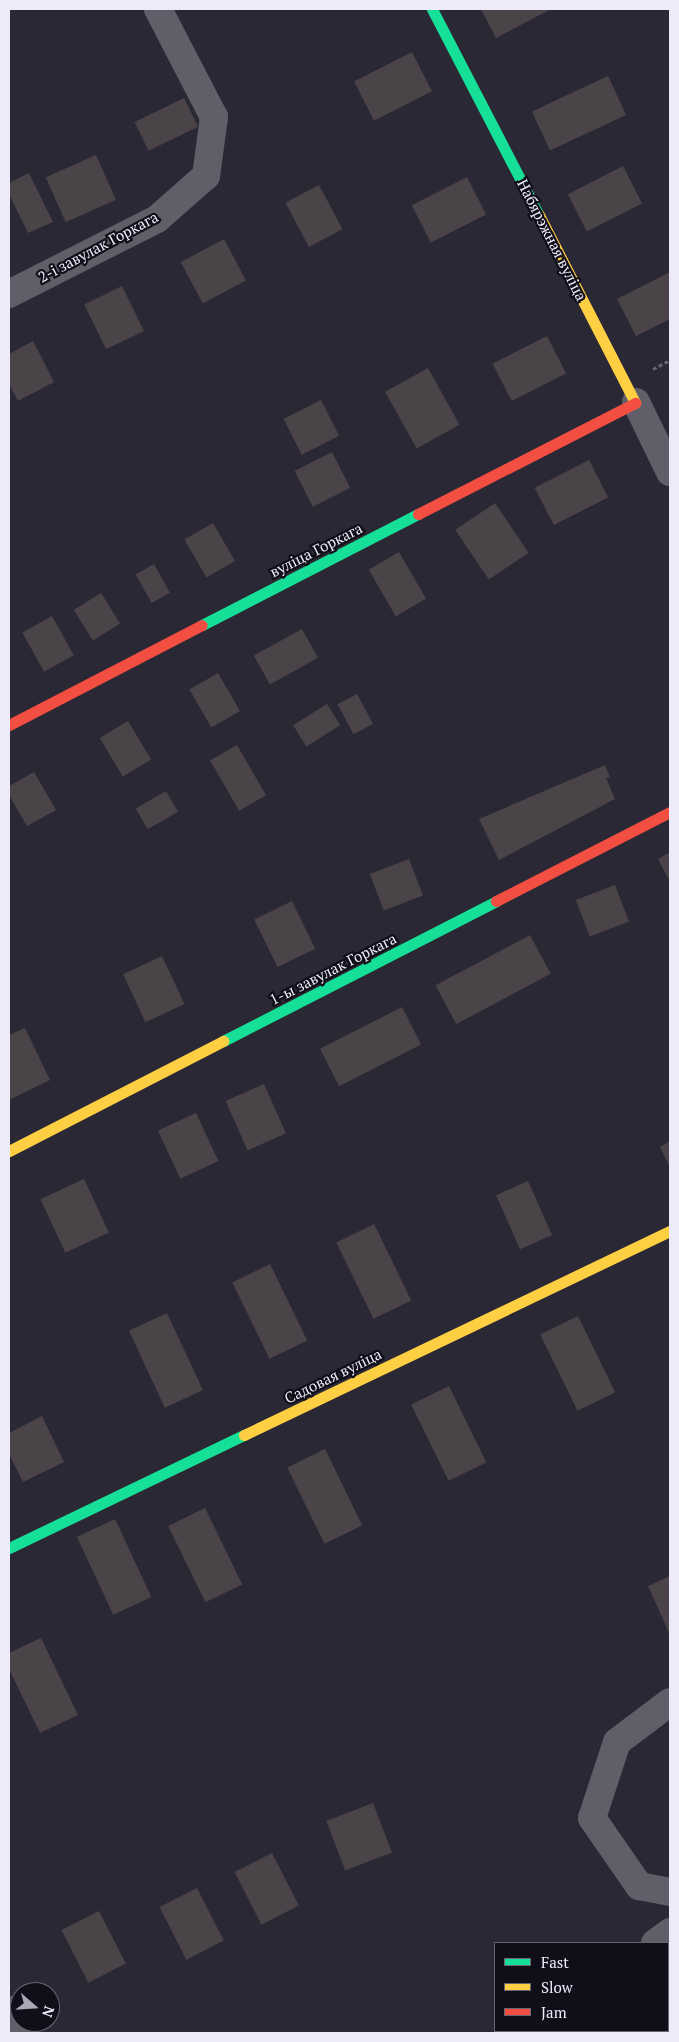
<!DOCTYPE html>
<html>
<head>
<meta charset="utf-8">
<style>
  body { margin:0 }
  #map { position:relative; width:679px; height:2042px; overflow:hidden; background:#2a2834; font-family:"PT Serif",serif }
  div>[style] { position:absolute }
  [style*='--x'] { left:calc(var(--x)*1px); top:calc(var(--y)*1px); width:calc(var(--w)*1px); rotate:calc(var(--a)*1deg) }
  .building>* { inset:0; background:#4a4448; transform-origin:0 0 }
  .path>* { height:3px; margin-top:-1.5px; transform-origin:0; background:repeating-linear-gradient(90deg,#67656f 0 4px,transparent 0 6.5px) }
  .street>* { height:28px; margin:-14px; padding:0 14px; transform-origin:14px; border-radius:14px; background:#605e69 }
  .fast>* { height:11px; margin:-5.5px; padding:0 5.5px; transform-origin:5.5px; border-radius:5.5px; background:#16e098 }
  .slow>* { height:11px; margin:-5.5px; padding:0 5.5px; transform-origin:5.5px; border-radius:5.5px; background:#ffcf43 }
  .jam>* { height:11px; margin:-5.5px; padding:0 5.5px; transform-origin:5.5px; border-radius:5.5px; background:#f24e42 }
  span { translate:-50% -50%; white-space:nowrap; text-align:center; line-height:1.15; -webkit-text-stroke:4.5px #100e18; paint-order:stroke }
  .street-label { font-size:15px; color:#edebfa }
  .frame { position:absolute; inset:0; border:10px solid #edebfa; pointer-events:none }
  .legend { position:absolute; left:494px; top:1942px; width:175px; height:90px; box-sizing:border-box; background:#100e18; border:1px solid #686672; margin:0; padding:6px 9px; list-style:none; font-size:15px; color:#edebfa }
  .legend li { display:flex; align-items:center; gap:10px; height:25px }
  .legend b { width:25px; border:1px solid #686672 }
  .north { position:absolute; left:10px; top:1982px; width:50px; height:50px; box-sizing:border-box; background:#100e18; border:1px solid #686672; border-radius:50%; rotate:109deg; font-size:14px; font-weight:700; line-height:20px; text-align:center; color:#edebfa }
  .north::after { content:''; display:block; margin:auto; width:18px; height:22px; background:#a9a7b5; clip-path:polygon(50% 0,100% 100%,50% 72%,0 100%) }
</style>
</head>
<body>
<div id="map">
  <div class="building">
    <div style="clip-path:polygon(481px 9px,551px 9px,496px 38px)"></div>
    <div style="left:412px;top:52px;width:44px;height:65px;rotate:63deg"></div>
    <div style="left:608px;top:76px;width:43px;height:84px;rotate:65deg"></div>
    <div style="left:184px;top:98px;width:32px;height:55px;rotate:64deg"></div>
    <div style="left:96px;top:155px;width:49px;height:55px;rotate:66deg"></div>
    <div style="left:623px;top:166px;width:42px;height:62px;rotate:63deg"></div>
    <div style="clip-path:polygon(29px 173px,53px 222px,28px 233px,9px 194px,9px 183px)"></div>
    <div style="left:467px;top:177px;width:42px;height:62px;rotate:63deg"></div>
    <div style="left:319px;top:185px;width:50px;height:38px;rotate:62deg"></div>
    <div style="left:224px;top:239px;width:47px;height:49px;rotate:62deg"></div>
    <div style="clip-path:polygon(670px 272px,670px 319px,636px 336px,617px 299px)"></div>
    <div style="left:122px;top:286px;width:50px;height:42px;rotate:64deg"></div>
    <div style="left:547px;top:336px;width:42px;height:61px;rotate:63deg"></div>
    <div style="clip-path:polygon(33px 341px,54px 382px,18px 401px,9px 384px,9px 354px)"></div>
    <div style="left:428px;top:368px;width:65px;height:49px;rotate:61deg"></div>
    <div style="left:321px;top:400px;width:40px;height:42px;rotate:63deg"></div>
    <div style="left:332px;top:452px;width:40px;height:42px;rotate:63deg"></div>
    <div style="left:589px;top:460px;width:42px;height:61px;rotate:63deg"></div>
    <div style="left:495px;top:503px;width:60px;height:48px;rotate:56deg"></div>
    <div style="left:213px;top:523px;width:44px;height:33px;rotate:60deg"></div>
    <div style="left:399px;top:552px;width:54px;height:35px;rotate:60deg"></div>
    <div style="left:154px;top:564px;width:33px;height:21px;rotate:61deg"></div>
    <div style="left:101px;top:593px;width:36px;height:32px;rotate:58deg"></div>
    <div style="left:52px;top:616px;width:45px;height:34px;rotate:61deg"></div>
    <div style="left:302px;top:629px;width:33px;height:55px;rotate:61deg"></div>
    <div style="left:218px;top:673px;width:44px;height:33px;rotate:60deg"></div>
    <div style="left:357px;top:694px;width:34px;height:22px;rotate:62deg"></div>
    <div style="left:327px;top:704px;width:25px;height:40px;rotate:58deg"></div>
    <div style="left:128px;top:721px;width:45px;height:33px;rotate:59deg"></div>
    <div style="left:237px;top:745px;width:58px;height:31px;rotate:60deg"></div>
    <div style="clip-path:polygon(605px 765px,610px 777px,606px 778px,615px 799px,499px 860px,479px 819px)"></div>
    <div style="clip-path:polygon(34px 772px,56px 810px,27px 826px,9px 795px,9px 786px)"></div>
    <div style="left:166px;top:791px;width:24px;height:35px;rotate:60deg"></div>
    <div style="clip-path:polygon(670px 852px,670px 882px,658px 859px)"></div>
    <div style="left:409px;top:859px;width:39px;height:42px;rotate:69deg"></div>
    <div style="left:615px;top:885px;width:39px;height:42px;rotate:69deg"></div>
    <div style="left:292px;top:901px;width:53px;height:42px;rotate:64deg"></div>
    <div style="left:530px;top:935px;width:44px;height:107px;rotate:62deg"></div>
    <div style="left:162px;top:956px;width:53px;height:43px;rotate:65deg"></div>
    <div style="left:402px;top:1007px;width:42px;height:92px;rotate:63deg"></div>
    <div style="clip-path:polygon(25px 1028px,50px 1080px,9px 1100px,9px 1035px)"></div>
    <div style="left:264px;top:1084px;width:54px;height:42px;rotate:66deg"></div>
    <div style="left:196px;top:1113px;width:53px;height:42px;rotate:65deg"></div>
    <div style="clip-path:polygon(670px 1141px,670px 1167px,660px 1147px)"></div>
    <div style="left:84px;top:1179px;width:59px;height:48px;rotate:65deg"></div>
    <div style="left:528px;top:1181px;width:59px;height:35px;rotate:66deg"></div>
    <div style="left:374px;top:1224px;width:85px;height:42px;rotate:64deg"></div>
    <div style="left:270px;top:1264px;width:85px;height:42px;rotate:64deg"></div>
    <div style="left:167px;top:1313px;width:85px;height:42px;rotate:65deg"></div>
    <div style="left:578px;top:1316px;width:85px;height:42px;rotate:64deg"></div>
    <div style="left:449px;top:1386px;width:85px;height:42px;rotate:64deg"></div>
    <div style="clip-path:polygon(42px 1416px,64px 1462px,23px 1482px,9px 1454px,9px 1433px)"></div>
    <div style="left:325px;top:1449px;width:85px;height:42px;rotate:64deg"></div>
    <div style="left:205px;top:1508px;width:85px;height:41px;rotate:64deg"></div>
    <div style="left:115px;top:1519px;width:86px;height:42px;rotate:65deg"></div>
    <div style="clip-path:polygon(670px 1576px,670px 1635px,648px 1586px)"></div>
    <div style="clip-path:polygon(41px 1638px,78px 1715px,40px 1733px,9px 1669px,9px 1653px)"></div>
    <div style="left:373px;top:1803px;width:53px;height:50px;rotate:69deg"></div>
    <div style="left:272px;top:1853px;width:59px;height:42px;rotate:63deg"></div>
    <div style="left:197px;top:1888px;width:59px;height:42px;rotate:63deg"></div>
    <div style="left:99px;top:1911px;width:59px;height:42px;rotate:63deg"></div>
  </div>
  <div class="path">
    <div style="--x:653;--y:369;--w:19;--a:-28"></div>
  </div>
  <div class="street">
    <div style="--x:9;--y:294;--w:166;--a:-26.9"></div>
    <div style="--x:157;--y:219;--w:65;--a:-41.3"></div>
    <div style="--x:206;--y:176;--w:60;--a:-82.3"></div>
    <div style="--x:214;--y:117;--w:122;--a:-117.4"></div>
    <div style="--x:636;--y:402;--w:78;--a:64.1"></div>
    <div style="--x:670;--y:1702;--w:66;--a:143"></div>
    <div style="--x:617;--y:1742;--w:80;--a:108.2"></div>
    <div style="--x:592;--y:1818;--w:83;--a:55.3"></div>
    <div style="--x:639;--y:1886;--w:32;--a:11"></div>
    <div style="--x:655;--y:1943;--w:19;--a:-36"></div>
    <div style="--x:9;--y:2010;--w:28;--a:55"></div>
    <div style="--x:536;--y:2033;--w:4;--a:-34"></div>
  </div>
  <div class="fast">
    <div style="--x:432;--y:9;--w:232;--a:62.6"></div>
    <div style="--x:202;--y:625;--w:243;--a:-27.2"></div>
    <div style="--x:223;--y:1041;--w:307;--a:-27.1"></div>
    <div style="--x:9;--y:1548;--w:261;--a:-25.7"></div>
  </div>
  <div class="slow">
    <div style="--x:539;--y:215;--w:211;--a:62.9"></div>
    <div style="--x:9;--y:1151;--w:241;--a:-27.2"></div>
    <div style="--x:244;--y:1435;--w:472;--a:-25.6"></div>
  </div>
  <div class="jam">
    <div style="--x:418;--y:514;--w:244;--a:-27.1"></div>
    <div style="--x:9;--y:725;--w:217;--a:-27.4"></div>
    <div style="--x:496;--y:901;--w:195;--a:-27.1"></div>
  </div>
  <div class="street-label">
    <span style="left:552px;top:240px;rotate:63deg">Набярэжная вуліца</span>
    <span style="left:98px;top:247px;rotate:-28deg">2-і завулак Горкага</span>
    <span style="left:316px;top:550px;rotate:-27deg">вуліца Горкага</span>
    <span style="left:333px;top:969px;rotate:-27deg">1-ы завулак Горкага</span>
    <span style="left:333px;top:1376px;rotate:-26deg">Садовая вуліца</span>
  </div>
  <div class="frame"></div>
  <ul class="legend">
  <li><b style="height:6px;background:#16e098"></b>Fast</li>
  <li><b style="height:6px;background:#ffcf43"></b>Slow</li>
  <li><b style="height:6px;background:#f24e42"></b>Jam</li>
  </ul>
  <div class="north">N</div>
</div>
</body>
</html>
